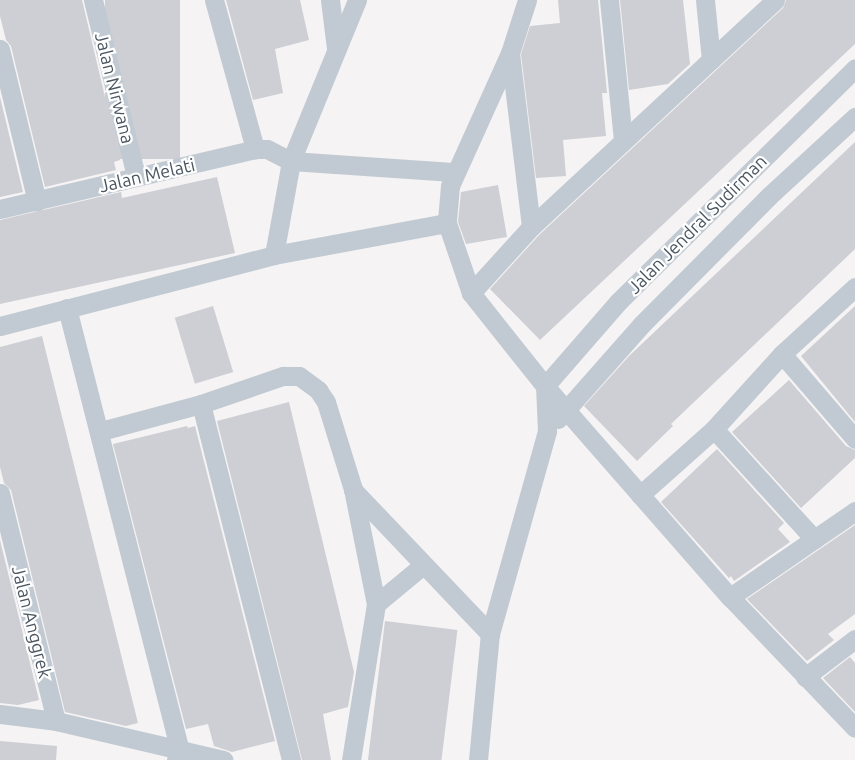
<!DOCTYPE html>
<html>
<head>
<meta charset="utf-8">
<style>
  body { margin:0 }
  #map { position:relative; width:855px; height:760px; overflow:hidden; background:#f5f3f3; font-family:Ubuntu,sans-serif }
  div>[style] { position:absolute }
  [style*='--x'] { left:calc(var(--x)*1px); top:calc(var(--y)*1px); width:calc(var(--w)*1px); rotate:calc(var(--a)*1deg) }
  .building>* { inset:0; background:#cdcfd5; transform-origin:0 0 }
  .minor>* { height:19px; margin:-9.5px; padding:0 9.5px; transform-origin:9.5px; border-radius:9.5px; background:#c1cad2 }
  span { translate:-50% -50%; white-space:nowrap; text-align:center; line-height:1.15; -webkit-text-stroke:4.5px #fff; paint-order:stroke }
  .street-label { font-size:18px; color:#4a5661 }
</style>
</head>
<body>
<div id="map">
  <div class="building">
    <div style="clip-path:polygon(0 0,82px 0,120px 160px,114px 162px,116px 170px,45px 187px,11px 46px,6px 40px,0 16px)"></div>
    <div style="left:105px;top:0;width:75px;height:159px"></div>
    <div style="clip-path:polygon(226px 0,300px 0,309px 40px,275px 49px,283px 93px,253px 100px)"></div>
    <div style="clip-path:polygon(558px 0,598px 0,607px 93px,602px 93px,606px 136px,563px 140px,566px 176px,536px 178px,521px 54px,530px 26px,560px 23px)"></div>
    <div style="clip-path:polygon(620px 0,683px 0,690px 64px,668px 84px,629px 90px)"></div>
    <div style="clip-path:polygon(786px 0,855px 0,855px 44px,540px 340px,490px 289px,539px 235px,783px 8px)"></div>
    <div style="clip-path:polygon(0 97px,23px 192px,0 197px)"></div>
    <div style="clip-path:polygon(855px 142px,855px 249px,671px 424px,673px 426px,637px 461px,584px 406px,629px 356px)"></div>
    <div style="clip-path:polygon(217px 177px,235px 253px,0 304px,0 220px,121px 192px,122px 198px)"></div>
    <div style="clip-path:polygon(498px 185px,507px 237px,466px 244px,458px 222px,461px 192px)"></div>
    <div style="left:213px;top:306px;width:69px;height:40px;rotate:73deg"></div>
    <div style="clip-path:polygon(855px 306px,855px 422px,801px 356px)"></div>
    <div style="clip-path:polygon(42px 336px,138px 723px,126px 726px,65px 712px,11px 490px,4px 483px,0 467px,0 347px)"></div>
    <div style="clip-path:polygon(789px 380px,846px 446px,855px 450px,855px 458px,801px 508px,732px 432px)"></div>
    <div style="clip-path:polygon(289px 402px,354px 672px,348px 707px,323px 714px,331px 760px,302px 760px,217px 421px)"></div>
    <div style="clip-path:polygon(187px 426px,188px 428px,195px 426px,275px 741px,232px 752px,214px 746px,208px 724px,186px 729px,113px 444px)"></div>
    <div style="clip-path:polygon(717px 449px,784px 523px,778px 529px,790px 542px,734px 581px,731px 576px,729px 578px,661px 502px)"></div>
    <div style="clip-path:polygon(855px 525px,855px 614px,828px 634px,834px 640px,807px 661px,747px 599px)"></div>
    <div style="clip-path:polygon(0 540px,39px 700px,18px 705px,0 703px)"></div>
    <div style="left:385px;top:621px;width:73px;height:141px;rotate:7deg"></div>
    <div style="clip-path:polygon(850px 657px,855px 663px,855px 712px,823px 678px)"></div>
    <div style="clip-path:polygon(0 741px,57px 746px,56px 760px,0 760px)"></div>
  </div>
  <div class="minor">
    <div style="--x:93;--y:0;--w:182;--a:76.3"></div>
    <div style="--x:214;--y:0;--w:155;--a:74.6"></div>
    <div style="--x:330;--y:0;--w:48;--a:82.9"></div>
    <div style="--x:527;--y:0;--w:56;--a:107.8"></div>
    <div style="--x:510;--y:53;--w:146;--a:114.3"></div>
    <div style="--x:450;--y:186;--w:37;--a:95"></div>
    <div style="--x:447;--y:223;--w:74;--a:71.1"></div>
    <div style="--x:471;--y:293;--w:119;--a:51.5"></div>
    <div style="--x:545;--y:386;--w:281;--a:48.8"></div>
    <div style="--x:730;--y:597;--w:181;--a:46.3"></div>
    <div style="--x:609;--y:0;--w:141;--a:84.3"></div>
    <div style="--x:705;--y:0;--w:60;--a:84.3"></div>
    <div style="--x:0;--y:49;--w:157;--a:76.4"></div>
    <div style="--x:510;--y:53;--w:175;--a:83.1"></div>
    <div style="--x:0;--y:209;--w:262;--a:-13.2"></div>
    <div style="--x:255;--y:149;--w:12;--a:0"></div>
    <div style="--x:267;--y:149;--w:27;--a:27"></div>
    <div style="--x:291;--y:161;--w:162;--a:3.9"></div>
    <div style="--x:274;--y:255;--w:96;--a:-79.7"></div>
    <div style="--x:291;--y:161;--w:174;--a:-67.7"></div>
    <div style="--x:471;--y:293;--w:89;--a:-47.7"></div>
    <div style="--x:531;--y:227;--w:333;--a:-42.9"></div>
    <div style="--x:67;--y:308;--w:454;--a:75.7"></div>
    <div style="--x:179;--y:748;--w:12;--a:104"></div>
    <div style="--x:0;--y:326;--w:283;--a:-14.5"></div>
    <div style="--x:274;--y:255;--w:176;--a:-10.5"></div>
    <div style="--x:782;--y:354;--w:112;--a:49.3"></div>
    <div style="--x:201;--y:404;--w:367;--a:75.8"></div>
    <div style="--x:558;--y:419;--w:127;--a:-48.5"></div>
    <div style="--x:642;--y:324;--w:180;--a:-45.2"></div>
    <div style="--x:769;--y:196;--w:117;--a:-42.6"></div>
    <div style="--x:714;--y:429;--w:149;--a:47.7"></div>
    <div style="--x:101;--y:431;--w:104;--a:-15.1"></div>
    <div style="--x:201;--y:404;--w:87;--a:-18.9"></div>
    <div style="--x:283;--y:376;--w:16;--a:0"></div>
    <div style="--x:299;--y:376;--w:24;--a:36"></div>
    <div style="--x:318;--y:390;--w:14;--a:56"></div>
    <div style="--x:326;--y:402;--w:91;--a:72.8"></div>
    <div style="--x:353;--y:489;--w:117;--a:78.7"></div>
    <div style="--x:376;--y:604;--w:158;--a:99.1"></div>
    <div style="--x:353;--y:490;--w:199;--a:46.4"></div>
    <div style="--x:0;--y:493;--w:235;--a:76.2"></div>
    <div style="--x:640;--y:495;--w:99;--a:-41.7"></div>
    <div style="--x:714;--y:429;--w:101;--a:-47.8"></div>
    <div style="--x:782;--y:354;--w:99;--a:-42.5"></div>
    <div style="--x:730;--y:597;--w:152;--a:-34.5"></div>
    <div style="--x:376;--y:604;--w:60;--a:-39.6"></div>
    <div style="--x:805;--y:677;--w:63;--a:-37.2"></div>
    <div style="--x:0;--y:714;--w:56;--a:7.1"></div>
    <div style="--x:56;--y:721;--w:172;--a:13.1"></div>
    <div style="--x:478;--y:760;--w:127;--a:-84.6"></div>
    <div style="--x:490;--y:634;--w:211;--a:-74.3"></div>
    <div style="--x:547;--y:431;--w:45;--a:-92.5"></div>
    <div style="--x:545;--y:386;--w:111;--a:-49"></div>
    <div style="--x:618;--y:302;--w:333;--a:-44.6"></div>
  </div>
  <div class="street-label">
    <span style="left:115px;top:88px;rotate:76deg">Jalan Nirwana</span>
    <span style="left:147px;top:175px;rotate:-13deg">Jalan Melati</span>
    <span style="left:697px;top:224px;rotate:-45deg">Jalan Jendral Sudirman</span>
    <span style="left:32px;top:622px;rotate:76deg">Jalan Anggrek</span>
  </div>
</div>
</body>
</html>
